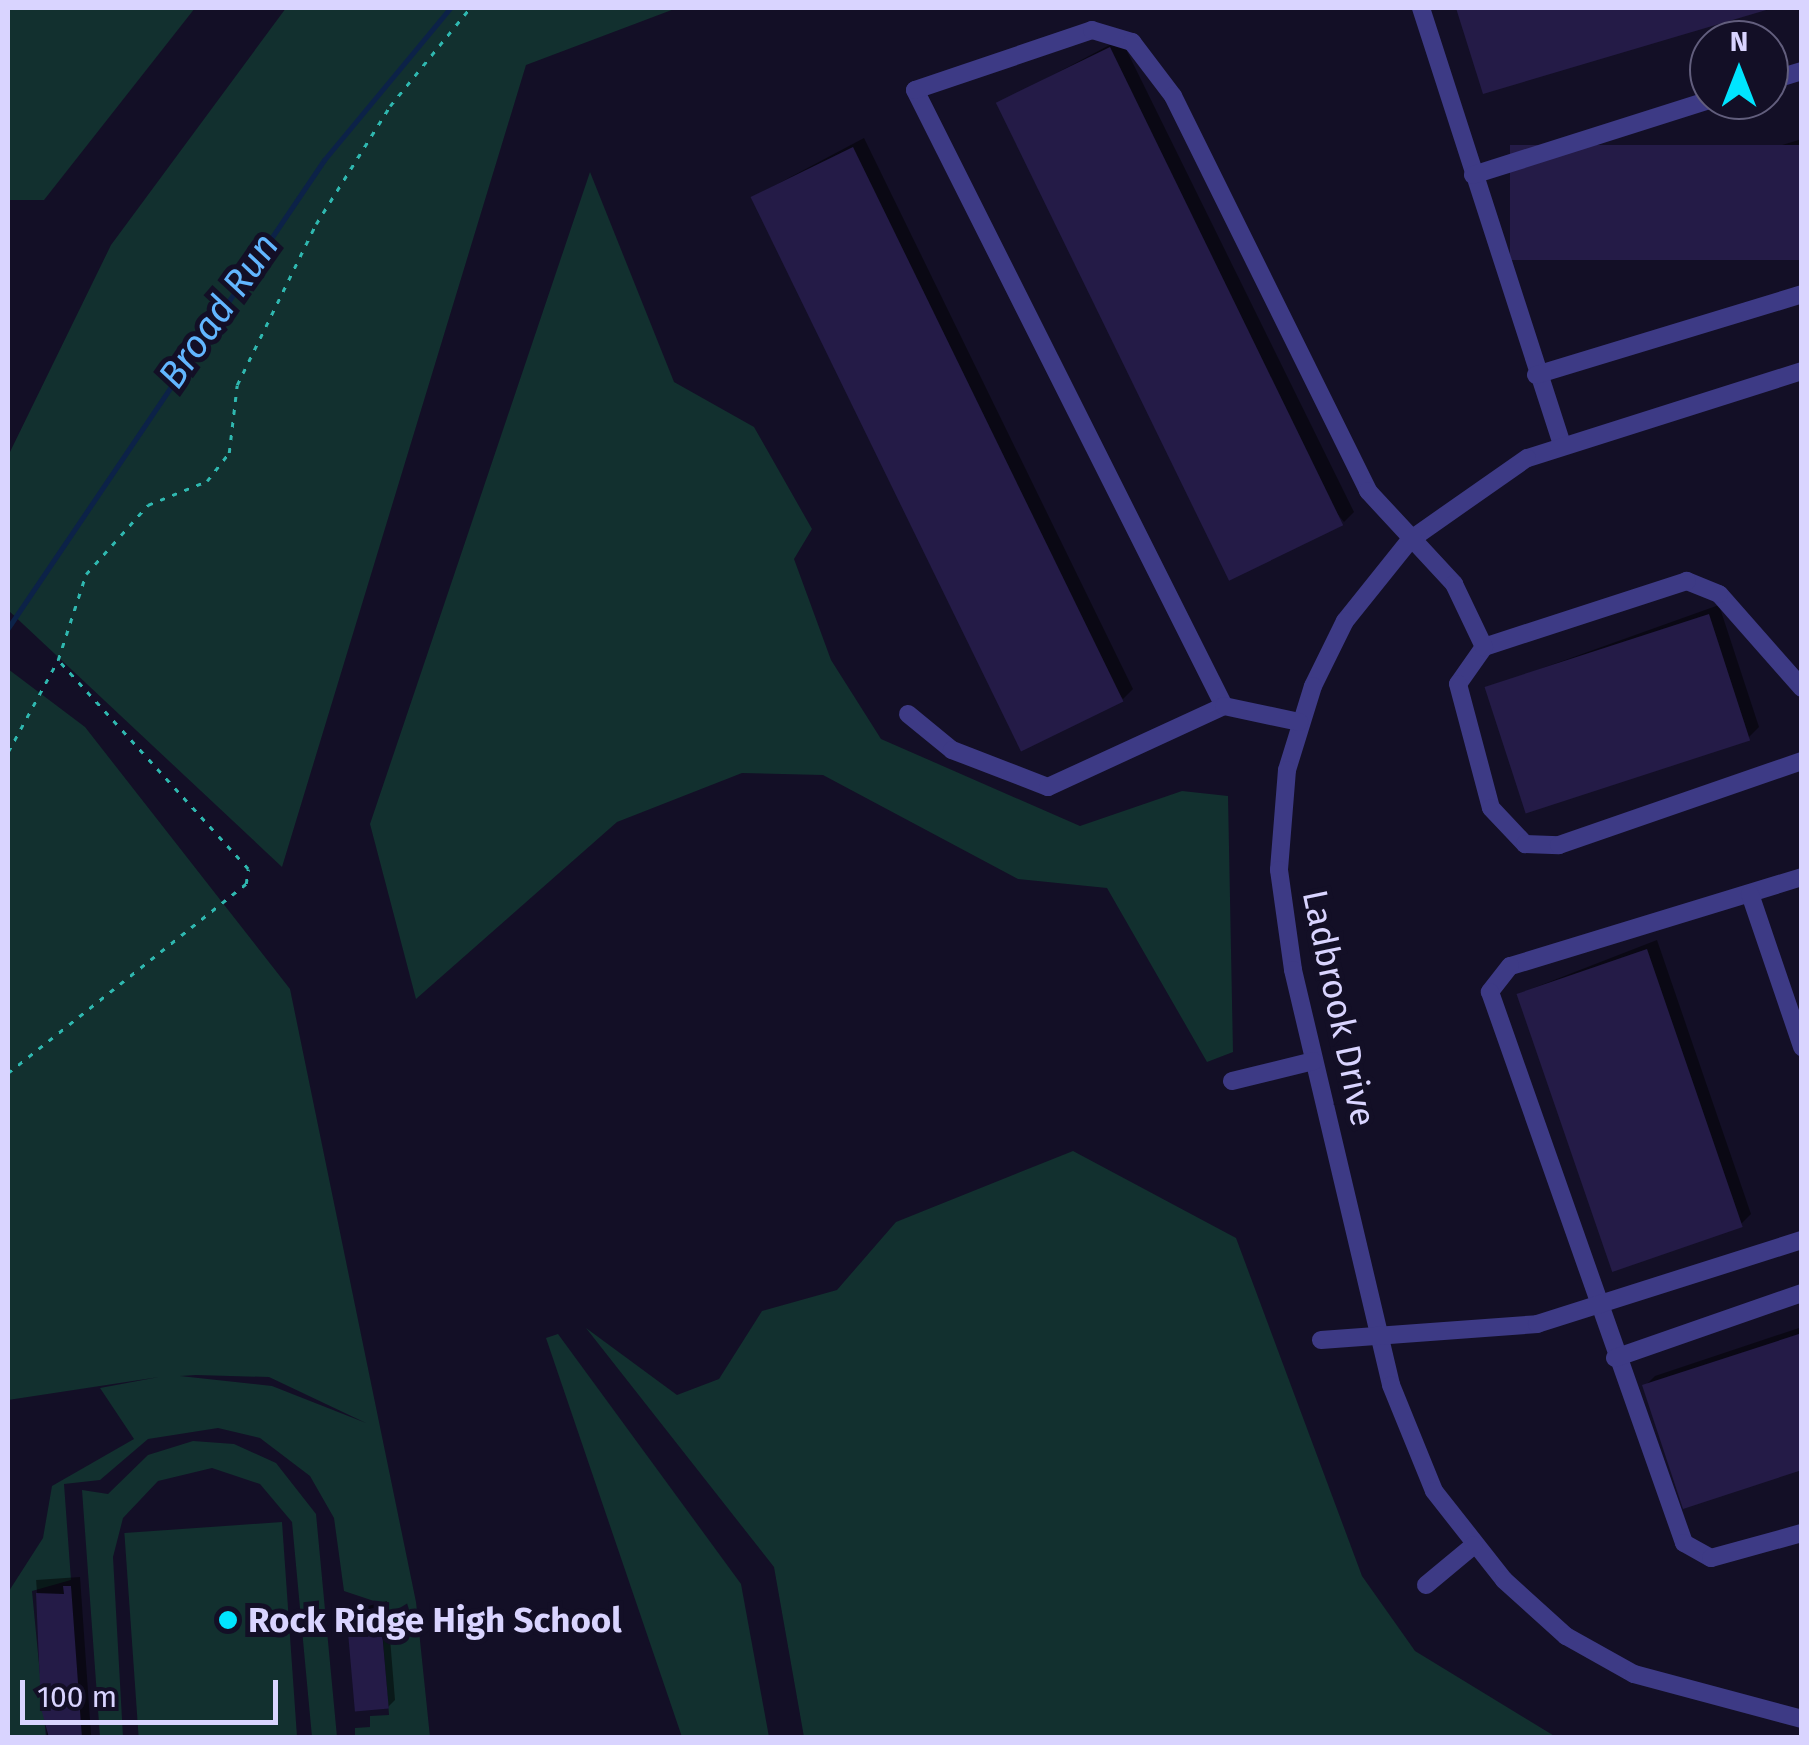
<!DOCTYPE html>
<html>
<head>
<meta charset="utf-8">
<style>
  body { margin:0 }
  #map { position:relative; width:1809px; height:1745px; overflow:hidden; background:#130f26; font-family:"Fira Sans",sans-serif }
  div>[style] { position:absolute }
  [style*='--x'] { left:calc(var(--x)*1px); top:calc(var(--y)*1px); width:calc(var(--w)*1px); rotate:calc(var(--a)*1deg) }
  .green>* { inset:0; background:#12302f; transform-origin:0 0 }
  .shadow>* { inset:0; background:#0007; transform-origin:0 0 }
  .stream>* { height:5px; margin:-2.5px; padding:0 2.5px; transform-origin:2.5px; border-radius:2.5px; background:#0c2248 }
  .building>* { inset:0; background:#241b47; transform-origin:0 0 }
  .path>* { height:2.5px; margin-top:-1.25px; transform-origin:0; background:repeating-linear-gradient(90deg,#2fb8b0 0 5px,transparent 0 13px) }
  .minor>* { height:18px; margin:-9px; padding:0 9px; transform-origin:9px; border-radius:9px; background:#3d3a85 }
  .dots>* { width:28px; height:28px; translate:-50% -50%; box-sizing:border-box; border:5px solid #130f26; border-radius:50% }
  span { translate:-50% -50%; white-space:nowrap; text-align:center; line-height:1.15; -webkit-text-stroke:10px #130f26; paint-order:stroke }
  .street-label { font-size:35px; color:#d9d4ff }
  .poi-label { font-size:35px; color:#d9d4ff; font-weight:700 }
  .left { translate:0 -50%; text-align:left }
  .water-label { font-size:38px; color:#62b6ff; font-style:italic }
  .frame { position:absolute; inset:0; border:10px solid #d9d4ff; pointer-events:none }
  .north { position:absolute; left:1689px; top:20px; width:100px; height:100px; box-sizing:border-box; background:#130f26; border:2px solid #625e7d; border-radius:50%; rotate:0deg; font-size:28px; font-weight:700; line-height:40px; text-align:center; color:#d9d4ff }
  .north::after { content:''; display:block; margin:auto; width:35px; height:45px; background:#00e5ff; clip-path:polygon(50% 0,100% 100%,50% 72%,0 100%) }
  .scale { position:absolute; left:20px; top:1680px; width:258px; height:45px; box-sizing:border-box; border:5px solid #d9d4ff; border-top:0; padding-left:12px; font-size:30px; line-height:35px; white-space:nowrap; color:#d9d4ff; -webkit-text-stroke:8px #130f26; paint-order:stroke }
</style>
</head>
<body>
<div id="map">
  <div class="green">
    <div style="clip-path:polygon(8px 8px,195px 8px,44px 200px,8px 200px)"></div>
    <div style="clip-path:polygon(286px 8px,677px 8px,526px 65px,282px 867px,8px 610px,8px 456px,111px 245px)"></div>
    <div style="clip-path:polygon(590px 172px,674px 382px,754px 427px,812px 529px,794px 559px,831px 660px,881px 739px,1080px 826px,1182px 791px,1228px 796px,1233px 1052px,1207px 1062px,1107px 888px,1018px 879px,823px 775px,742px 773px,617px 822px,416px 999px,370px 824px)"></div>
    <div style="clip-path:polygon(evenodd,8px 669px,85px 727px,290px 989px,416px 1602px,430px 1737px,355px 1736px,355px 1728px,370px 1727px,370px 1716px,389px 1715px,380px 1603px,344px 1591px,334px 1518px,310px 1476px,260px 1438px,218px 1428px,148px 1439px,100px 1480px,64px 1484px,71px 1580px,32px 1591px,46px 1737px,8px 1737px,9px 1591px,43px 1538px,52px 1486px,134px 1439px,100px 1388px,159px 1377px,8px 1400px,8px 669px,196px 1375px,269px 1377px,366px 1423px,272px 1386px,180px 1376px,196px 1375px)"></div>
    <div style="clip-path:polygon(1073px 1151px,1236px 1238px,1362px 1576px,1415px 1651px,1556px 1737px,804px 1737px,774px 1567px,586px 1328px,677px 1395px,719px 1379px,762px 1311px,837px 1290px,896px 1222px)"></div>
    <div style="clip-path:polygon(558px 1334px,741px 1584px,769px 1737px,682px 1737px,546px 1338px)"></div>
    <div style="clip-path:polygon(193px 1441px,234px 1444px,276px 1463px,316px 1514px,337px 1737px,312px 1737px,292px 1522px,260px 1484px,212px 1468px,158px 1481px,123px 1518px,113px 1557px,123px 1737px,100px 1737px,82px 1490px,108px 1494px,148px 1455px)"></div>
    <div style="left:282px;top:1522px;width:216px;height:158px;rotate:86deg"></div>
  </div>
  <div class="shadow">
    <div style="clip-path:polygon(1459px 8px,1758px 8px,1484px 91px)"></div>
    <div style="clip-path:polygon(1121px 39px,1354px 512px,1344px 522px,1000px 103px)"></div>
    <div style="clip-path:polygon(864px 138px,1133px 689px,1123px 699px,753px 197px)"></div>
    <div style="clip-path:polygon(1802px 139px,1802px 258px,1525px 230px,1535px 220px)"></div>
    <div style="clip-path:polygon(1719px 605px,1759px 727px,1749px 737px,1487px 688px)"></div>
    <div style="clip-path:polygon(1657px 940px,1751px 1214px,1741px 1224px,1518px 994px)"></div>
    <div style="clip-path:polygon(1802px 1327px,1802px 1468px,1645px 1386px,1655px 1376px)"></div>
    <div style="left:80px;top:1577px;width:161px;height:44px;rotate:86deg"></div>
    <div style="clip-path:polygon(387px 1601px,395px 1700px,388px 1707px,349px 1611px)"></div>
  </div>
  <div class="stream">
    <div style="--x:8;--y:628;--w:565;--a:-55.97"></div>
    <div style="--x:324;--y:160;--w:197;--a:-50.3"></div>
  </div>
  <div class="building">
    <div style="clip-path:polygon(1456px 8px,1773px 8px,1483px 94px)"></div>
    <div style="left:1110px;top:47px;width:532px;height:127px;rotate:64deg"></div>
    <div style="left:1802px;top:145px;width:115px;height:292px;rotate:90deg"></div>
    <div style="left:853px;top:147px;width:617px;height:114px;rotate:64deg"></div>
    <div style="left:1709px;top:614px;width:133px;height:236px;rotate:72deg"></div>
    <div style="left:1647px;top:949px;width:294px;height:138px;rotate:71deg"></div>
    <div style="clip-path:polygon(1802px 1333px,1802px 1470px,1683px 1509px,1642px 1385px)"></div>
    <div style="clip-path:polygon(63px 1586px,71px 1586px,82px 1738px,49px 1738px,41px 1708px,36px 1593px,64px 1594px)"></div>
    <div style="left:380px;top:1608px;width:101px;height:34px;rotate:85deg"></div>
  </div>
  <div class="path">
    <div style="--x:8;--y:752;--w:105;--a:-61.5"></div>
    <div style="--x:58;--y:660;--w:90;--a:-72"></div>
    <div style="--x:86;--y:574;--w:93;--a:-48.1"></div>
    <div style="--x:148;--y:505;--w:64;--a:-22.1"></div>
    <div style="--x:207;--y:481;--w:36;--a:-52"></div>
    <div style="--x:229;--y:453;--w:68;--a:-83.3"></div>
    <div style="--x:237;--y:385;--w:179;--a:-63.9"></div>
    <div style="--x:316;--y:224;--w:139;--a:-57.9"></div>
    <div style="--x:390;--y:106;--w:127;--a:-50.8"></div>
    <div style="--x:8;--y:1073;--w:304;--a:-38.5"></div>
    <div style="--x:246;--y:884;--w:15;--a:-82"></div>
    <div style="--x:248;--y:869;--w:282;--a:-132.3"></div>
  </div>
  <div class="minor">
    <div style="--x:1421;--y:8;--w:458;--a:72.1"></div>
    <div style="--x:1769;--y:81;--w:34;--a:-17"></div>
    <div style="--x:1473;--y:175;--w:249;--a:-17.6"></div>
    <div style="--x:1802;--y:371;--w:288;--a:162.4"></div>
    <div style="--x:1527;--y:458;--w:143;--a:145"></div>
    <div style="--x:1410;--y:540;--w:104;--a:128.7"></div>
    <div style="--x:1345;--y:621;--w:72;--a:116.2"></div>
    <div style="--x:1313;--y:686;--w:88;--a:107.2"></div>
    <div style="--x:1287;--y:770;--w:100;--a:94.6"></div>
    <div style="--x:1279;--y:870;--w:101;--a:82"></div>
    <div style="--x:1293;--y:970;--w:426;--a:76.7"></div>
    <div style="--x:1391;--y:1385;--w:114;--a:67.9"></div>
    <div style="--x:1434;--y:1491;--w:113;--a:51.8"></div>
    <div style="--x:1504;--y:1580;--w:84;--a:42.1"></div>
    <div style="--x:1566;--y:1636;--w:78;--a:29.2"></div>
    <div style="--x:1634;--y:1674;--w:174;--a:15"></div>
    <div style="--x:1536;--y:375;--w:278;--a:-16.9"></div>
    <div style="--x:1802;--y:688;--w:125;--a:-131.4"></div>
    <div style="--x:1719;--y:594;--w:35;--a:-158"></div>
    <div style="--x:1687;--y:581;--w:213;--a:162"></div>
    <div style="--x:1484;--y:647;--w:45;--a:125.1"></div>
    <div style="--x:1458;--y:684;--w:128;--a:75.1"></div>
    <div style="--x:1491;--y:808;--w:50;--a:46.6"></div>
    <div style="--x:1525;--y:844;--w:34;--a:2"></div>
    <div style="--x:1559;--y:845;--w:257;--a:-19.1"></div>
    <div style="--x:1224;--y:706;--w:689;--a:-116.64"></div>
    <div style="--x:915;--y:90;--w:187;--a:-18.7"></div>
    <div style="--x:1092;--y:30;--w:42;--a:16.7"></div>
    <div style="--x:1132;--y:42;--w:68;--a:52.8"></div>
    <div style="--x:1173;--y:96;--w:441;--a:63.7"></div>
    <div style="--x:1368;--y:491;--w:127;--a:47.2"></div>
    <div style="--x:1454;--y:584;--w:70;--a:64.5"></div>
    <div style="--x:908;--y:714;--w:57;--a:39.3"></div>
    <div style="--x:952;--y:750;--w:103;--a:21.1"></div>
    <div style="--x:1048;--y:787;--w:194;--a:-24.7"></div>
    <div style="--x:1224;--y:706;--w:77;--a:12"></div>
    <div style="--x:1802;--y:877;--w:305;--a:163"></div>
    <div style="--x:1510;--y:966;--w:33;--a:128"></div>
    <div style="--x:1490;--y:992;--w:584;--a:70.6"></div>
    <div style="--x:1684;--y:1543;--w:31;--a:29"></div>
    <div style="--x:1711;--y:1558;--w:94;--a:-15.4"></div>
    <div style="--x:1750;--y:894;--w:162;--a:71.2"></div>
    <div style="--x:1232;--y:1081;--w:84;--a:-13.7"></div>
    <div style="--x:1321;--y:1340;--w:217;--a:-4.2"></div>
    <div style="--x:1537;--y:1324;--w:278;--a:-17.6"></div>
    <div style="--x:1615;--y:1358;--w:198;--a:-19.2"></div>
    <div style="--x:1426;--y:1585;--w:62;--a:-39.8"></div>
  </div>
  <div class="dots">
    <div style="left:228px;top:1620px;background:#00e5ff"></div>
  </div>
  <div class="street-label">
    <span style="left:1339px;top:1008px;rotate:78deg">Ladbrook Drive</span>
  </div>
  <div class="poi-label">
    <span class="left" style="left:248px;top:1620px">Rock Ridge High School</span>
  </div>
  <div class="water-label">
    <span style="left:219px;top:311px;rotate:-55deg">Broad Run</span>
  </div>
  <div class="frame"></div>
  <div class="north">N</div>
  <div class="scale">100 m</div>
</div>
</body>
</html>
